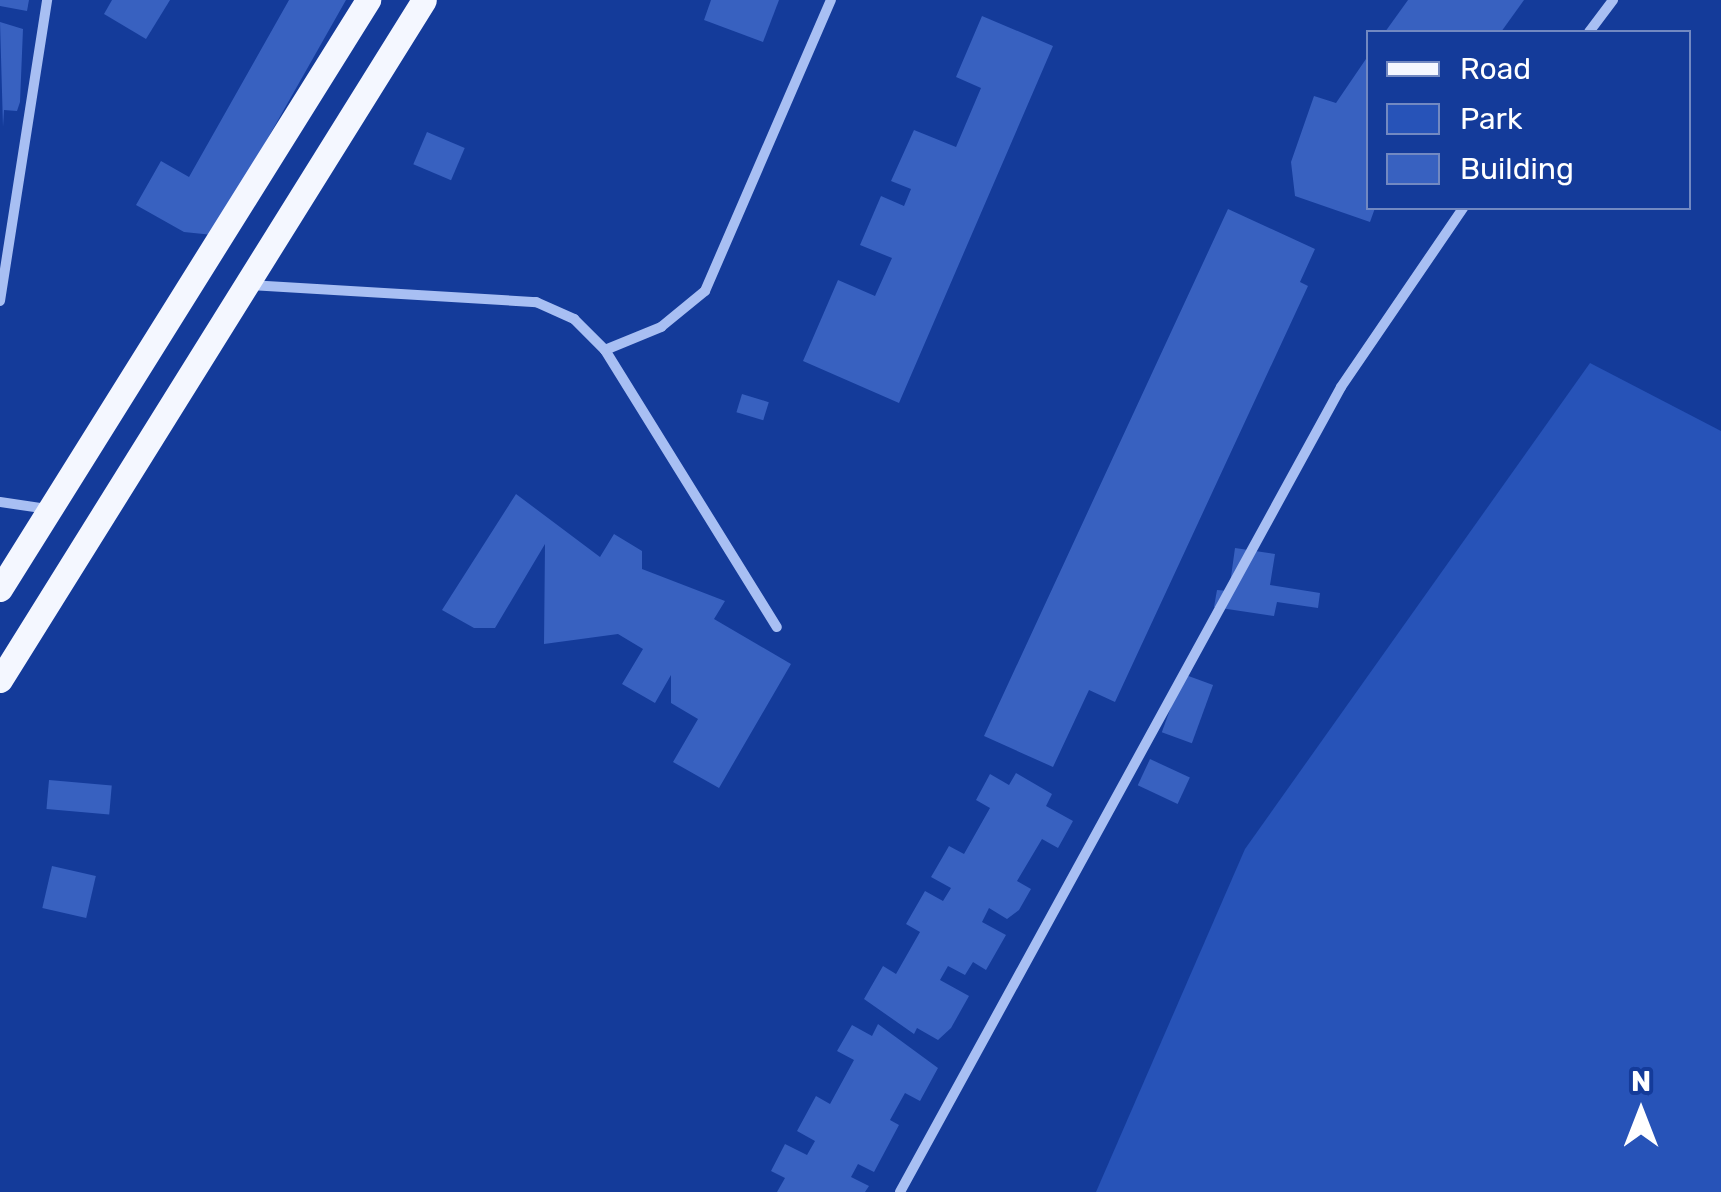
<!DOCTYPE html>
<html>
<head>
<meta charset="utf-8">
<style>
  body { margin:0 }
  #map { position:relative; width:1721px; height:1192px; overflow:hidden; background:#143b9a; font-family:Rubik,sans-serif }
  div>[style] { position:absolute }
  [style*='--x'] { left:calc(var(--x)*1px); top:calc(var(--y)*1px); width:calc(var(--w)*1px); rotate:calc(var(--a)*1deg) }
  .green>* { inset:0; background:#2753b8 }
  .building>* { inset:0; background:#3861c0; transform-origin:0 0 }
  .minor>* { height:10px; margin:-5px; padding:0 5px; transform-origin:5px; border-radius:5px; background:#a8bff3 }
  .primary>* { height:25px; margin:-12.5px; padding:0 12.5px; transform-origin:12.5px; border-radius:12.5px; background:#f4f7ff }
  span { translate:-50% -50%; white-space:nowrap; text-align:center; line-height:1.15; -webkit-text-stroke:8px #143b9a; paint-order:stroke }
  .legend { position:absolute; left:1366px; top:30px; width:325px; height:180px; box-sizing:border-box; background:#143b9a; border:2px solid #7289c2; margin:0; padding:12px 18px; list-style:none; font-size:30px; color:#fff }
  .legend li { display:flex; align-items:center; gap:20px; height:50px }
  .legend b { width:50px; border:2px solid #7289c2 }
  .north { position:absolute; left:1591px; top:1062px; width:100px; height:100px; -webkit-text-stroke:8px #143b9a; paint-order:stroke; rotate:0deg; font-size:28px; font-weight:700; line-height:40px; text-align:center; color:#fff }
  .north::after { content:''; display:block; margin:auto; width:35px; height:45px; background:#fff; clip-path:polygon(50% 0,100% 100%,50% 72%,0 100%) }
</style>
</head>
<body>
<div id="map">
  <div class="green">
    <div style="clip-path:polygon(1590px 363px,1721px 431px,1721px 1192px,1096px 1192px,1245px 849px)"></div>
  </div>
  <div class="building">
    <div style="clip-path:polygon(0 0,29px 0,27px 11px,0 6px)"></div>
    <div style="clip-path:polygon(112px 0,170px 0,146px 39px,104px 14px)"></div>
    <div style="clip-path:polygon(289px 0,346px 0,213px 235px,184px 232px,136px 205px,161px 161px,189px 177px)"></div>
    <div style="clip-path:polygon(711px 0,779px 0,763px 42px,704px 20px)"></div>
    <div style="clip-path:polygon(1408px 0,1524px 0,1501px 32px,1385px 32px)"></div>
    <div style="clip-path:polygon(982px 16px,1053px 46px,899px 403px,803px 361px,838px 280px,875px 296px,892px 258px,860px 245px,881px 196px,904px 206px,911px 189px,891px 181px,914px 130px,956px 147px,981px 88px,956px 77px)"></div>
    <div style="clip-path:polygon(0 22px,23px 29px,20px 102px,17px 111px,4px 110px,3px 127px)"></div>
    <div style="clip-path:polygon(1368px 56px,1368px 208px,1375px 208px,1370px 222px,1295px 196px,1291px 162px,1314px 96px,1336px 103px)"></div>
    <div style="left:427px;top:132px;width:41px;height:35px;rotate:23deg"></div>
    <div style="clip-path:polygon(1228px 209px,1315px 249px,1300px 282px,1308px 286px,1115px 702px,1089px 690px,1053px 767px,984px 736px)"></div>
    <div style="left:742px;top:394px;width:28px;height:19px;rotate:17deg"></div>
    <div style="clip-path:polygon(516px 494px,600px 557px,614px 534px,642px 551px,642px 569px,725px 601px,714px 619px,791px 664px,719px 788px,673px 762px,698px 719px,671px 703px,671px 675px,655px 703px,622px 684px,643px 649px,618px 634px,544px 644px,545px 544px,495px 628px,474px 628px,442px 610px)"></div>
    <div style="clip-path:polygon(1235px 548px,1275px 554px,1270px 585px,1320px 593px,1318px 608px,1277px 602px,1274px 616px,1214px 607px,1217px 590px,1229px 591px)"></div>
    <div style="left:1183px;top:674px;width:32px;height:62px;rotate:20deg"></div>
    <div style="left:1150px;top:759px;width:44px;height:29px;rotate:25deg"></div>
    <div style="clip-path:polygon(1016px 773px,1052px 794px,1046px 806px,1073px 821px,1058px 848px,1042px 839px,1017px 881px,1031px 889px,1019px 910px,1007px 919px,989px 908px,982px 922px,1006px 935px,986px 970px,973px 962px,965px 975px,948px 966px,940px 980px,969px 996px,951px 1028px,938px 1040px,917px 1028px,914px 1034px,864px 999px,883px 966px,896px 974px,920px 932px,906px 924px,925px 891px,943px 901px,951px 888px,931px 877px,949px 846px,964px 854px,990px 808px,976px 800px,990px 774px,1009px 785px)"></div>
    <div style="left:49px;top:780px;width:63px;height:29px;rotate:5deg"></div>
    <div style="left:52px;top:866px;width:45px;height:43px;rotate:13deg"></div>
    <div style="clip-path:polygon(878px 1024px,938px 1068px,920px 1101px,905px 1093px,890px 1120px,899px 1125px,874px 1172px,858px 1164px,851px 1177px,869px 1186px,865px 1192px,777px 1192px,785px 1178px,771px 1171px,785px 1144px,807px 1155px,815px 1141px,797px 1131px,816px 1096px,830px 1104px,854px 1060px,837px 1051px,852px 1025px,872px 1036px)"></div>
  </div>
  <div class="minor">
    <div style="--x:1589;--y:32;--w:40;--a:-53"></div>
    <div style="--x:248;--y:285;--w:289;--a:3.4"></div>
    <div style="--x:536;--y:302;--w:42;--a:24.1"></div>
    <div style="--x:574;--y:319;--w:44;--a:45"></div>
    <div style="--x:605;--y:350;--w:326;--a:58.2"></div>
    <div style="--x:0;--y:301;--w:305;--a:-81.1"></div>
    <div style="--x:605;--y:350;--w:61;--a:-22.3"></div>
    <div style="--x:661;--y:327;--w:57;--a:-39.3"></div>
    <div style="--x:705;--y:291;--w:317;--a:-66.6"></div>
    <div style="--x:0;--y:502;--w:49;--a:8.3"></div>
    <div style="--x:900;--y:1192;--w:918;--a:-61.28"></div>
    <div style="--x:1341;--y:387;--w:217;--a:-55.7"></div>
  </div>
  <div class="primary">
    <div style="--x:0;--y:589;--w:695;--a:-58"></div>
    <div style="--x:0;--y:680;--w:801;--a:-58.06"></div>
  </div>
  <ul class="legend">
  <li><b style="height:12px;background:#f4f7ff"></b>Road</li>
  <li><b style="height:28px;background:#2753b8"></b>Park</li>
  <li><b style="height:28px;background:#3861c0"></b>Building</li>
  </ul>
  <div class="north">N</div>
</div>
</body>
</html>
